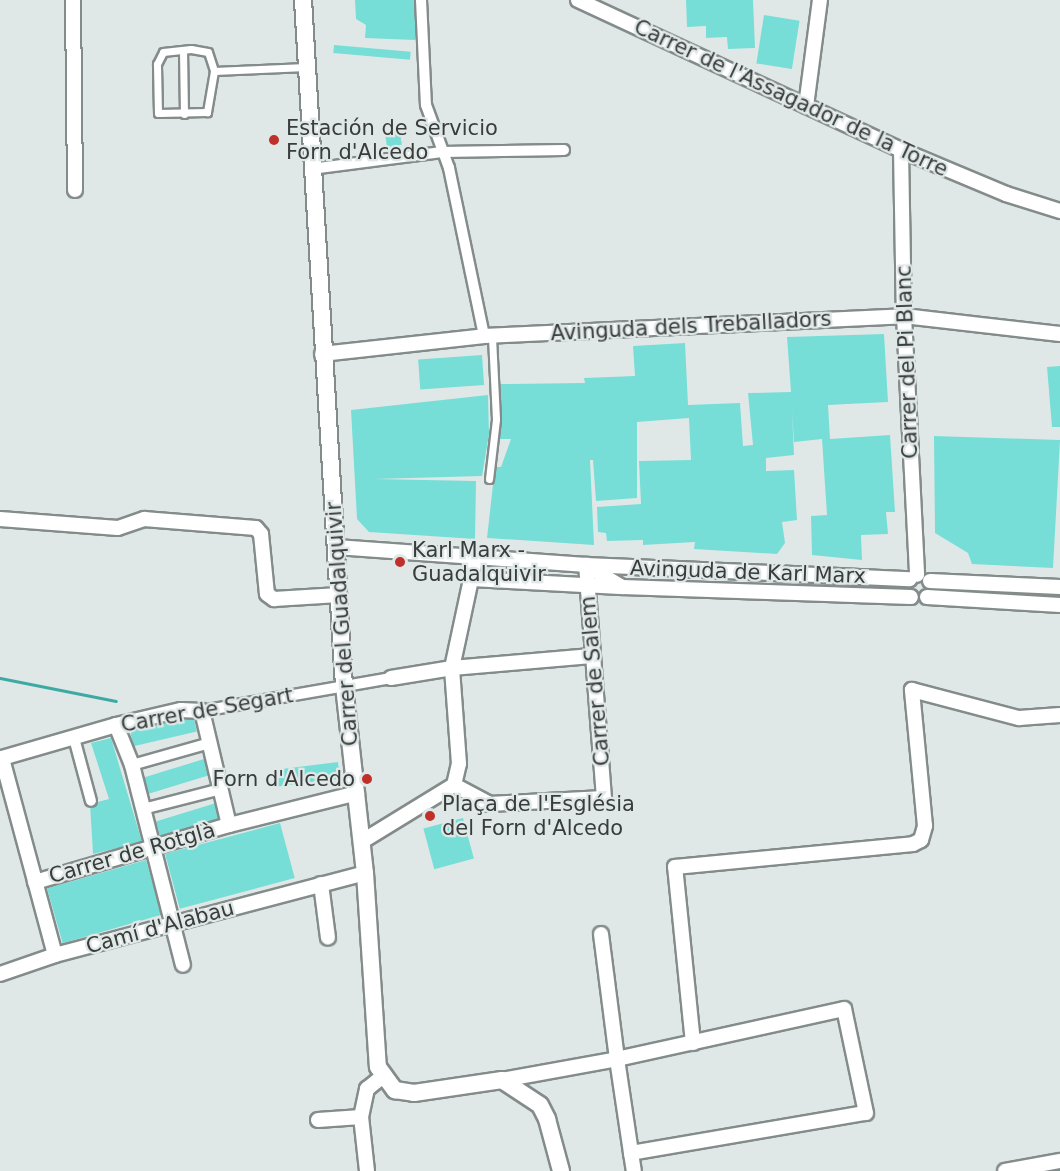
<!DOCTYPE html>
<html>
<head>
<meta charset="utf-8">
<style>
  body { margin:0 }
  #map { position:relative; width:1060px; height:1171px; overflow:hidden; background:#e0e8e7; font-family:"DejaVu Sans",sans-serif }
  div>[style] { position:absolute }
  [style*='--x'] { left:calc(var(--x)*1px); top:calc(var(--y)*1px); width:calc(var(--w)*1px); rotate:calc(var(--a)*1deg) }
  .stream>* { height:3px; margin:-1.5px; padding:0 1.5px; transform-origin:1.5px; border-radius:1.5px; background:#3da9a3 }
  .building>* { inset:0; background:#76ded7; transform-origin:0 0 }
  .roads { filter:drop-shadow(2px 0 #848c8b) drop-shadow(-2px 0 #848c8b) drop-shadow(0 2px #848c8b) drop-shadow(0 -2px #848c8b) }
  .service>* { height:7px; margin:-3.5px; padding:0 3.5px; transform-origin:3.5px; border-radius:3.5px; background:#fff }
  .pedestrian>* { height:10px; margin:-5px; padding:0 5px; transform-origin:5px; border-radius:5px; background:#fff }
  .minor>* { height:14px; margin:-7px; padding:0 7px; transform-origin:7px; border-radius:7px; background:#fff }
  .tertiary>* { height:16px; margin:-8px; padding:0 8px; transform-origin:8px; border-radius:8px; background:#fff }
  .dots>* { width:16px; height:16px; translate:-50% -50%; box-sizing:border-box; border:3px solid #e0e8e7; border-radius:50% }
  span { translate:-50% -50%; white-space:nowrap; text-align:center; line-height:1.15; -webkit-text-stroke:4.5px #e0e8e7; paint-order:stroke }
  .street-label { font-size:21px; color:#383c3b }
  .poi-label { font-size:21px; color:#383c3b }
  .left { translate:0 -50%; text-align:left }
  .right { translate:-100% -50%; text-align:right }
</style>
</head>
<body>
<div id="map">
  <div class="stream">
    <div style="--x:0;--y:678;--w:118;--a:11.2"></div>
    <div style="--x:1049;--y:1171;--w:11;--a:-10"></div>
  </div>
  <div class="building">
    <div style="clip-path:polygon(355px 0,416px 0,415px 40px,365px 38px,366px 25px,356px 19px)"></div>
    <div style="clip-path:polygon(686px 0,753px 0,755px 48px,728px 49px,727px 37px,706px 38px,706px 26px,687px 27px)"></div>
    <div style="left:764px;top:15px;width:36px;height:49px;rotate:9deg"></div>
    <div style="left:334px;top:45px;width:77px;height:8px;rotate:5deg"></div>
    <div style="left:400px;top:133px;width:12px;height:15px;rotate:81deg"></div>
    <div style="clip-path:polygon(884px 334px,888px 402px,828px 405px,830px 439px,890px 435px,895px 512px,886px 512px,888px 534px,861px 535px,862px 560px,812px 555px,811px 516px,827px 515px,822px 439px,794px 442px,792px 411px,794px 455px,766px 458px,766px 471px,794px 470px,797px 520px,782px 522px,785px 543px,777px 554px,694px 549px,695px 542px,643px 545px,643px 540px,607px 541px,606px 533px,598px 532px,597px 507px,641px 504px,639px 461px,691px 460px,689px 418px,637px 422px,637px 498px,596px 501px,593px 460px,590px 460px,594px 545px,487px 538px,495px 467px,501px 467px,511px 439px,498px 439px,502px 417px,500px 384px,585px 383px,584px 378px,635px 376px,633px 346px,685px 343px,688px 405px,740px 403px,743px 446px,753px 445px,748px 393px,791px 392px,787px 337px)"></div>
    <div style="left:482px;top:355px;width:30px;height:64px;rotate:86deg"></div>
    <div style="clip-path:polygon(1060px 366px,1060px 427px,1052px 427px,1047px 367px)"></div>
    <div style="clip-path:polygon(488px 395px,489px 434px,482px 476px,374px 479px,476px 481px,475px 539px,369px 532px,357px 519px,351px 410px)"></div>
    <div style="clip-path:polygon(934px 436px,1060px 440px,1053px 568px,972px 564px,968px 553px,935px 533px)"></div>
    <div style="left:193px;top:715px;width:17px;height:65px;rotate:77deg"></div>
    <div style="clip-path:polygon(111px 738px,142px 842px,93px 854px,90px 804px,109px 799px,91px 743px)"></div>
    <div style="left:204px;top:759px;width:17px;height:63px;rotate:73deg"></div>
    <div style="left:338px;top:762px;width:17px;height:63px;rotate:83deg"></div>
    <div style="left:216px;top:803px;width:17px;height:63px;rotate:73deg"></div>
    <div style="left:463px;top:818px;width:42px;height:41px;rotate:75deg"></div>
    <div style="left:280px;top:823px;width:57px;height:119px;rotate:75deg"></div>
    <div style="left:146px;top:860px;width:57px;height:103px;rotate:74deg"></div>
  </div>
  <div class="roads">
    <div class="service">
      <div style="--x:191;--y:49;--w:17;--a:10"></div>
      <div style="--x:208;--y:52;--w:20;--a:72"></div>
      <div style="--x:214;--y:71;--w:42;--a:99.7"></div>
      <div style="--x:207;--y:112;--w:49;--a:178.8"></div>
      <div style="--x:158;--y:113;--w:49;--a:-91.2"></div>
      <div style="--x:157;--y:64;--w:13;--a:-63"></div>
      <div style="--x:163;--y:52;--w:28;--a:-6"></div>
      <div style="--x:183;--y:50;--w:64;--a:89.1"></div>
      <div style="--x:214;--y:71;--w:92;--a:-2.5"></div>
      <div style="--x:489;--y:479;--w:60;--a:-83.3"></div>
      <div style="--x:496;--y:419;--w:83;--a:-92.8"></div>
    </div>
    <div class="pedestrian">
      <div style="--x:421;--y:0;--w:105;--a:87.3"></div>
      <div style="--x:426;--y:105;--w:67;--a:69.9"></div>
      <div style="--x:449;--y:168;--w:172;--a:78.2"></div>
      <div style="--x:311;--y:169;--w:132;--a:-7.4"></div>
      <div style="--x:442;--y:152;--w:122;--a:-0.9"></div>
      <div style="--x:202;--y:711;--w:192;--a:-9.9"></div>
      <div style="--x:74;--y:738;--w:65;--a:74.9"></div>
      <div style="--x:132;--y:765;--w:81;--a:-15.8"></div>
      <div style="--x:143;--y:809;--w:81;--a:-14.4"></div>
    </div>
    <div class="minor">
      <div style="--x:73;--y:0;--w:190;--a:89.4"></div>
      <div style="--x:578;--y:0;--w:356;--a:24.9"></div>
      <div style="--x:901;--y:150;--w:114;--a:22.7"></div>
      <div style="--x:1006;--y:194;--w:57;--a:17.5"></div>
      <div style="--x:806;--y:106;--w:107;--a:-82.5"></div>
      <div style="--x:901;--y:150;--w:166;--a:89"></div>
      <div style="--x:904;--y:316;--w:259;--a:87.1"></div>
      <div style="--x:322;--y:354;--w:163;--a:-6.3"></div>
      <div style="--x:484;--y:336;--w:420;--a:-2.7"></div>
      <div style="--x:904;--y:316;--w:157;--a:6.6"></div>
      <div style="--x:0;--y:519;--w:118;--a:4.4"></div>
      <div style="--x:118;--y:528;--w:28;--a:-19"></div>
      <div style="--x:144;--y:519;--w:112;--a:4.6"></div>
      <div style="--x:256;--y:528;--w:8;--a:50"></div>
      <div style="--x:261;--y:534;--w:60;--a:84.3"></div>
      <div style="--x:267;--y:594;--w:9;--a:36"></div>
      <div style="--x:274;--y:599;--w:65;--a:-3.5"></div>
      <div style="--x:336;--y:547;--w:251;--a:4.1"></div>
      <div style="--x:586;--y:565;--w:324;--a:2.5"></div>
      <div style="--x:587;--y:566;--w:41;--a:31"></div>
      <div style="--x:622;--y:587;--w:289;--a:2"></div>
      <div style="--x:472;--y:579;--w:148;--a:3.1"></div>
      <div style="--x:930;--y:581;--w:130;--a:2.6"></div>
      <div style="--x:927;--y:597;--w:133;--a:3.4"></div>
      <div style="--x:391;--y:678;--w:62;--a:-9.3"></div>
      <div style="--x:452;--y:668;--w:140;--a:-4.9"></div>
      <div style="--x:116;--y:725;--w:43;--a:68.2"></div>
      <div style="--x:132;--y:765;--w:206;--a:75.7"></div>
      <div style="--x:454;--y:785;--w:40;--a:28"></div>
      <div style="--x:489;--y:804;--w:115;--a:-3"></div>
      <div style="--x:604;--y:798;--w:234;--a:-94.4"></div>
      <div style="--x:361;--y:842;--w:109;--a:-31.5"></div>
      <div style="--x:454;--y:785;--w:22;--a:-77"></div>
      <div style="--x:459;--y:764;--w:96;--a:-94.2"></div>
      <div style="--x:452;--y:668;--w:115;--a:-77.9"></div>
      <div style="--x:35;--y:882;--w:202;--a:-16.4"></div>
      <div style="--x:229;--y:825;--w:132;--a:-14"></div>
      <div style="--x:321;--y:884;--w:54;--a:82.6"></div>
      <div style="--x:55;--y:955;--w:204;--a:-105.1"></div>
      <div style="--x:2;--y:758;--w:119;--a:-16.1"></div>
      <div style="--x:116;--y:725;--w:67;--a:-13"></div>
      <div style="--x:181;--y:710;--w:21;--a:3"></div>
      <div style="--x:202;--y:711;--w:117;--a:76.7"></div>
      <div style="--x:0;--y:974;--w:58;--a:-19.1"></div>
      <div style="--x:55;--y:955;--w:321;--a:-14.8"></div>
      <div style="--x:693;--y:1043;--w:177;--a:-95.8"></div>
      <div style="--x:675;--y:867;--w:239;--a:-5.5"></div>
      <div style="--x:913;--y:844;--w:9;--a:-27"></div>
      <div style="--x:921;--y:840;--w:15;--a:-74"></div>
      <div style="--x:925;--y:826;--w:137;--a:-95.5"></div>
      <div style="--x:912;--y:690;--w:111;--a:14.7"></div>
      <div style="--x:1019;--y:718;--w:41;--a:-4.2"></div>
      <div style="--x:502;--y:1080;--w:117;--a:-10.3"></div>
      <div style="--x:617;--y:1059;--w:126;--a:-97.3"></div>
      <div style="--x:318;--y:1120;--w:43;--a:-4"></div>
      <div style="--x:631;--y:1153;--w:238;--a:-9.7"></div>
      <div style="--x:866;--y:1113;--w:106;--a:-101.9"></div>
      <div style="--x:844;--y:1009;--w:232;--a:167.6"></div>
      <div style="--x:617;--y:1059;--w:95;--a:81.5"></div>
      <div style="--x:631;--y:1153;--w:18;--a:81"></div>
      <div style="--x:367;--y:1171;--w:54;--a:-96.3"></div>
      <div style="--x:361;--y:1117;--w:29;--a:-78"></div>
      <div style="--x:367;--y:1089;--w:19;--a:-39"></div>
      <div style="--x:1005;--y:1171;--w:56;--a:-10.3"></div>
    </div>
    <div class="tertiary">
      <div style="--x:303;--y:0;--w:687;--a:86.58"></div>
      <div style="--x:344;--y:686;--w:188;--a:83.6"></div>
      <div style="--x:365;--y:873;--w:194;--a:86.2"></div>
      <div style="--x:378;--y:1067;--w:29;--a:54"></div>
      <div style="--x:395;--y:1090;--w:19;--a:9"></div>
      <div style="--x:414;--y:1093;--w:89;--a:-8.4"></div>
      <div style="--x:502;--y:1080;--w:45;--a:33.3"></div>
      <div style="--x:540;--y:1105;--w:16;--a:63"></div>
      <div style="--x:547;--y:1119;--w:54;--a:74.9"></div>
    </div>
  </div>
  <div class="dots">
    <div style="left:274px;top:140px;background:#bf302a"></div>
    <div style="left:400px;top:562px;background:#bf302a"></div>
    <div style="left:367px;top:779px;background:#bf302a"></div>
    <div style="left:430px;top:816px;background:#bf302a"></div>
  </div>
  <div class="street-label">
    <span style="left:791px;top:98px;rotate:25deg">Carrer de l'Assagador de la Torre</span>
    <span style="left:691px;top:326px;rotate:-3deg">Avinguda dels Treballadors</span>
    <span style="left:907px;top:362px;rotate:-92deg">Carrer del Pi Blanc</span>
    <span style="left:748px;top:572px;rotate:2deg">Avinguda de Karl Marx</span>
    <span style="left:342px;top:624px;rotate:-94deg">Carrer del Guadalquivir</span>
    <span style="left:595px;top:681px;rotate:-95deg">Carrer de Salem</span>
    <span style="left:207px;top:710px;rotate:-10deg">Carrer de Segart</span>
    <span style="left:132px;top:853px;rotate:-16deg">Carrer de Rotglà</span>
    <span style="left:160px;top:927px;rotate:-15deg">Camí d'Alabau</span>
  </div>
  <div class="poi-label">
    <span class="left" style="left:286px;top:140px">Estación de Servicio<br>Forn d'Alcedo</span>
    <span class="left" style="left:412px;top:562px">Karl Marx -<br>Guadalquivir</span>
    <span class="right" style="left:355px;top:779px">Forn d'Alcedo</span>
    <span class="left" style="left:442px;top:816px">Plaça de l'Església<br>del Forn d'Alcedo</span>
  </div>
</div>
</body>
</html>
